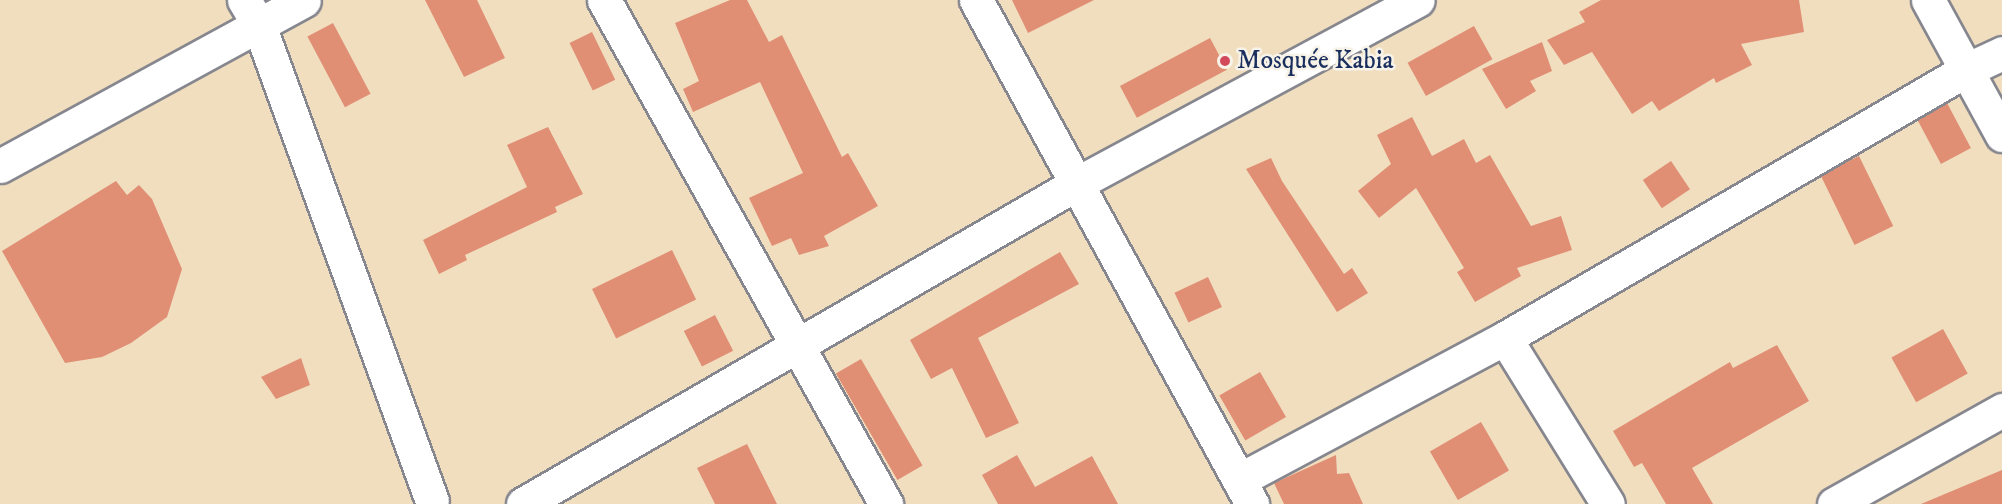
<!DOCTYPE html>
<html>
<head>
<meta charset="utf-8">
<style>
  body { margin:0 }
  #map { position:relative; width:2002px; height:504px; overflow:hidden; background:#f1debf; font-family:"IM FELL DW Pica",serif }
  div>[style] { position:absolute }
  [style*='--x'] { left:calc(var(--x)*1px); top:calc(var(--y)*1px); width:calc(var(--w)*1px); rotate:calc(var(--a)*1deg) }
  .building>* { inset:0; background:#e08f75; transform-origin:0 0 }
  .roads { filter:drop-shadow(2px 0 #86868e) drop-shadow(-2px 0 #86868e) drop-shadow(0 2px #86868e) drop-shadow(0 -2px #86868e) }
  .minor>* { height:33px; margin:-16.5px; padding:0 16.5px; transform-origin:16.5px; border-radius:16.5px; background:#fff }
  .dots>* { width:16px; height:16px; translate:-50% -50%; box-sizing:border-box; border:3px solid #f7f3e8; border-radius:50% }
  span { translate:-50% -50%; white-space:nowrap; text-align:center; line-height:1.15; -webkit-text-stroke:5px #f7f3e8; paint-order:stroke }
  .poi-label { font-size:26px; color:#1b2f5e }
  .left { translate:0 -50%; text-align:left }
</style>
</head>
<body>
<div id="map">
  <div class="building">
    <div style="clip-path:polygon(425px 0,477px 0,505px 58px,464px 77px)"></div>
    <div style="clip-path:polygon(730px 0,747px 0,769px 42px,782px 35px,842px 157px,848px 153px,878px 206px,824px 236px,829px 246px,799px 255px,791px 238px,772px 246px,749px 198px,803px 173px,760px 82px,693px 112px,683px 89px,699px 81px,675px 23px)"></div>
    <div style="clip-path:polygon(1012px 0,1094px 0,1028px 33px)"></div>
    <div style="clip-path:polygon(1601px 0,1799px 0,1804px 32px,1741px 44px,1752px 65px,1716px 83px,1714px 78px,1659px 111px,1652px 101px,1632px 114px,1592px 52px,1564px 65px,1547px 40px,1585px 22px,1579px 12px)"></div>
    <div style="left:333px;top:23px;width:80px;height:29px;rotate:62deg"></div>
    <div style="left:1474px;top:26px;width:38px;height:76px;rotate:61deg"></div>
    <div style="left:592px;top:32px;width:53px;height:25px;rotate:64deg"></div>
    <div style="left:1210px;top:38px;width:36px;height:102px;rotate:62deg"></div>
    <div style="clip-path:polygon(1542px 42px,1552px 71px,1530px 81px,1536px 91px,1506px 109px,1482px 69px)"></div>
    <div style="left:1947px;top:103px;width:51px;height:34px;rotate:62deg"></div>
    <div style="clip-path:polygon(1412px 117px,1432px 156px,1464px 139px,1476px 163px,1490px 155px,1531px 226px,1561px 216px,1572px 250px,1517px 268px,1521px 276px,1475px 302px,1457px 272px,1464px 268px,1416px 188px,1379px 218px,1358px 191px,1391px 164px,1377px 135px)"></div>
    <div style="clip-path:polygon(548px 127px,583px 194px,555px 207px,557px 212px,465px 255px,467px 260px,439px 274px,423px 240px,527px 187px,507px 145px)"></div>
    <div style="left:1859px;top:156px;width:78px;height:43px;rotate:64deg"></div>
    <div style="clip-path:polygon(1271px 158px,1282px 181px,1344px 274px,1352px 268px,1368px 293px,1337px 312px,1246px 169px)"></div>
    <div style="left:1671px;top:161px;width:34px;height:34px;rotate:56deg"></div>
    <div style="clip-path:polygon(116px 181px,127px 195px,139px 185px,152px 199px,182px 269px,167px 317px,131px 343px,102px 357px,65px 363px,2px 251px)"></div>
    <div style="left:672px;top:250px;width:55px;height:89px;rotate:64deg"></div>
    <div style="clip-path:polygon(1060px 252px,1079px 284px,978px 338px,1019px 423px,986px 438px,952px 368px,931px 379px,910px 340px)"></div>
    <div style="left:1208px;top:277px;width:33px;height:37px;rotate:65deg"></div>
    <div style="left:715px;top:315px;width:40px;height:35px;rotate:63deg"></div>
    <div style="left:1943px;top:329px;width:51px;height:59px;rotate:61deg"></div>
    <div style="clip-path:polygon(1777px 345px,1809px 401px,1692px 468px,1713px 504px,1666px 504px,1642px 463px,1634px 467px,1613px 431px,1730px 362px,1733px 368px)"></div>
    <div style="clip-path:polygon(301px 358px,310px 385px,276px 399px,261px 377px)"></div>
    <div style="left:861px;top:359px;width:123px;height:29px;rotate:60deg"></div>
    <div style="left:1260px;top:372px;width:52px;height:47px;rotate:60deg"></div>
    <div style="left:1481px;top:422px;width:56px;height:59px;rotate:60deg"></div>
    <div style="clip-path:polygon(747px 444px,777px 504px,715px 504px,697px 468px)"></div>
    <div style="clip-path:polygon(1017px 455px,1035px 487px,1092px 456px,1118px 504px,998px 504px,982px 475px)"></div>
    <div style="clip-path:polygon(1336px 455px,1337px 474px,1349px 473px,1363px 504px,1284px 504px,1274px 483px)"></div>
    <div style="clip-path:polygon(2002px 470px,2002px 504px,1921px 504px)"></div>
  </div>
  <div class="roads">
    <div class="minor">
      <div style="--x:244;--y:0;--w:29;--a:59"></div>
      <div style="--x:259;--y:25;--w:506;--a:70.03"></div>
      <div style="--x:604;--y:0;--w:578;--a:60.77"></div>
      <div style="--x:976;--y:0;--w:575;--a:61.29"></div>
      <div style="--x:1928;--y:0;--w:154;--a:61.3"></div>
      <div style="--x:0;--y:166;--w:346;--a:-28.6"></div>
      <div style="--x:1505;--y:338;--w:195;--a:58.2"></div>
      <div style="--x:1239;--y:480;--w:302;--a:-28.1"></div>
      <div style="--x:1505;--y:338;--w:533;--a:-30.17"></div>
      <div style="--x:1966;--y:70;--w:40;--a:-25"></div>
      <div style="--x:523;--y:504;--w:639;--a:-30.06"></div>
      <div style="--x:1076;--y:184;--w:388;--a:-28.3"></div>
      <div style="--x:1834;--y:504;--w:193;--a:-29.2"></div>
    </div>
  </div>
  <div class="dots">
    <div style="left:1225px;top:61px;background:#d1495b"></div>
  </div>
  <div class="poi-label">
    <span class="left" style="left:1237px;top:61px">Mosquée Kabia</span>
  </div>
</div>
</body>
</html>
